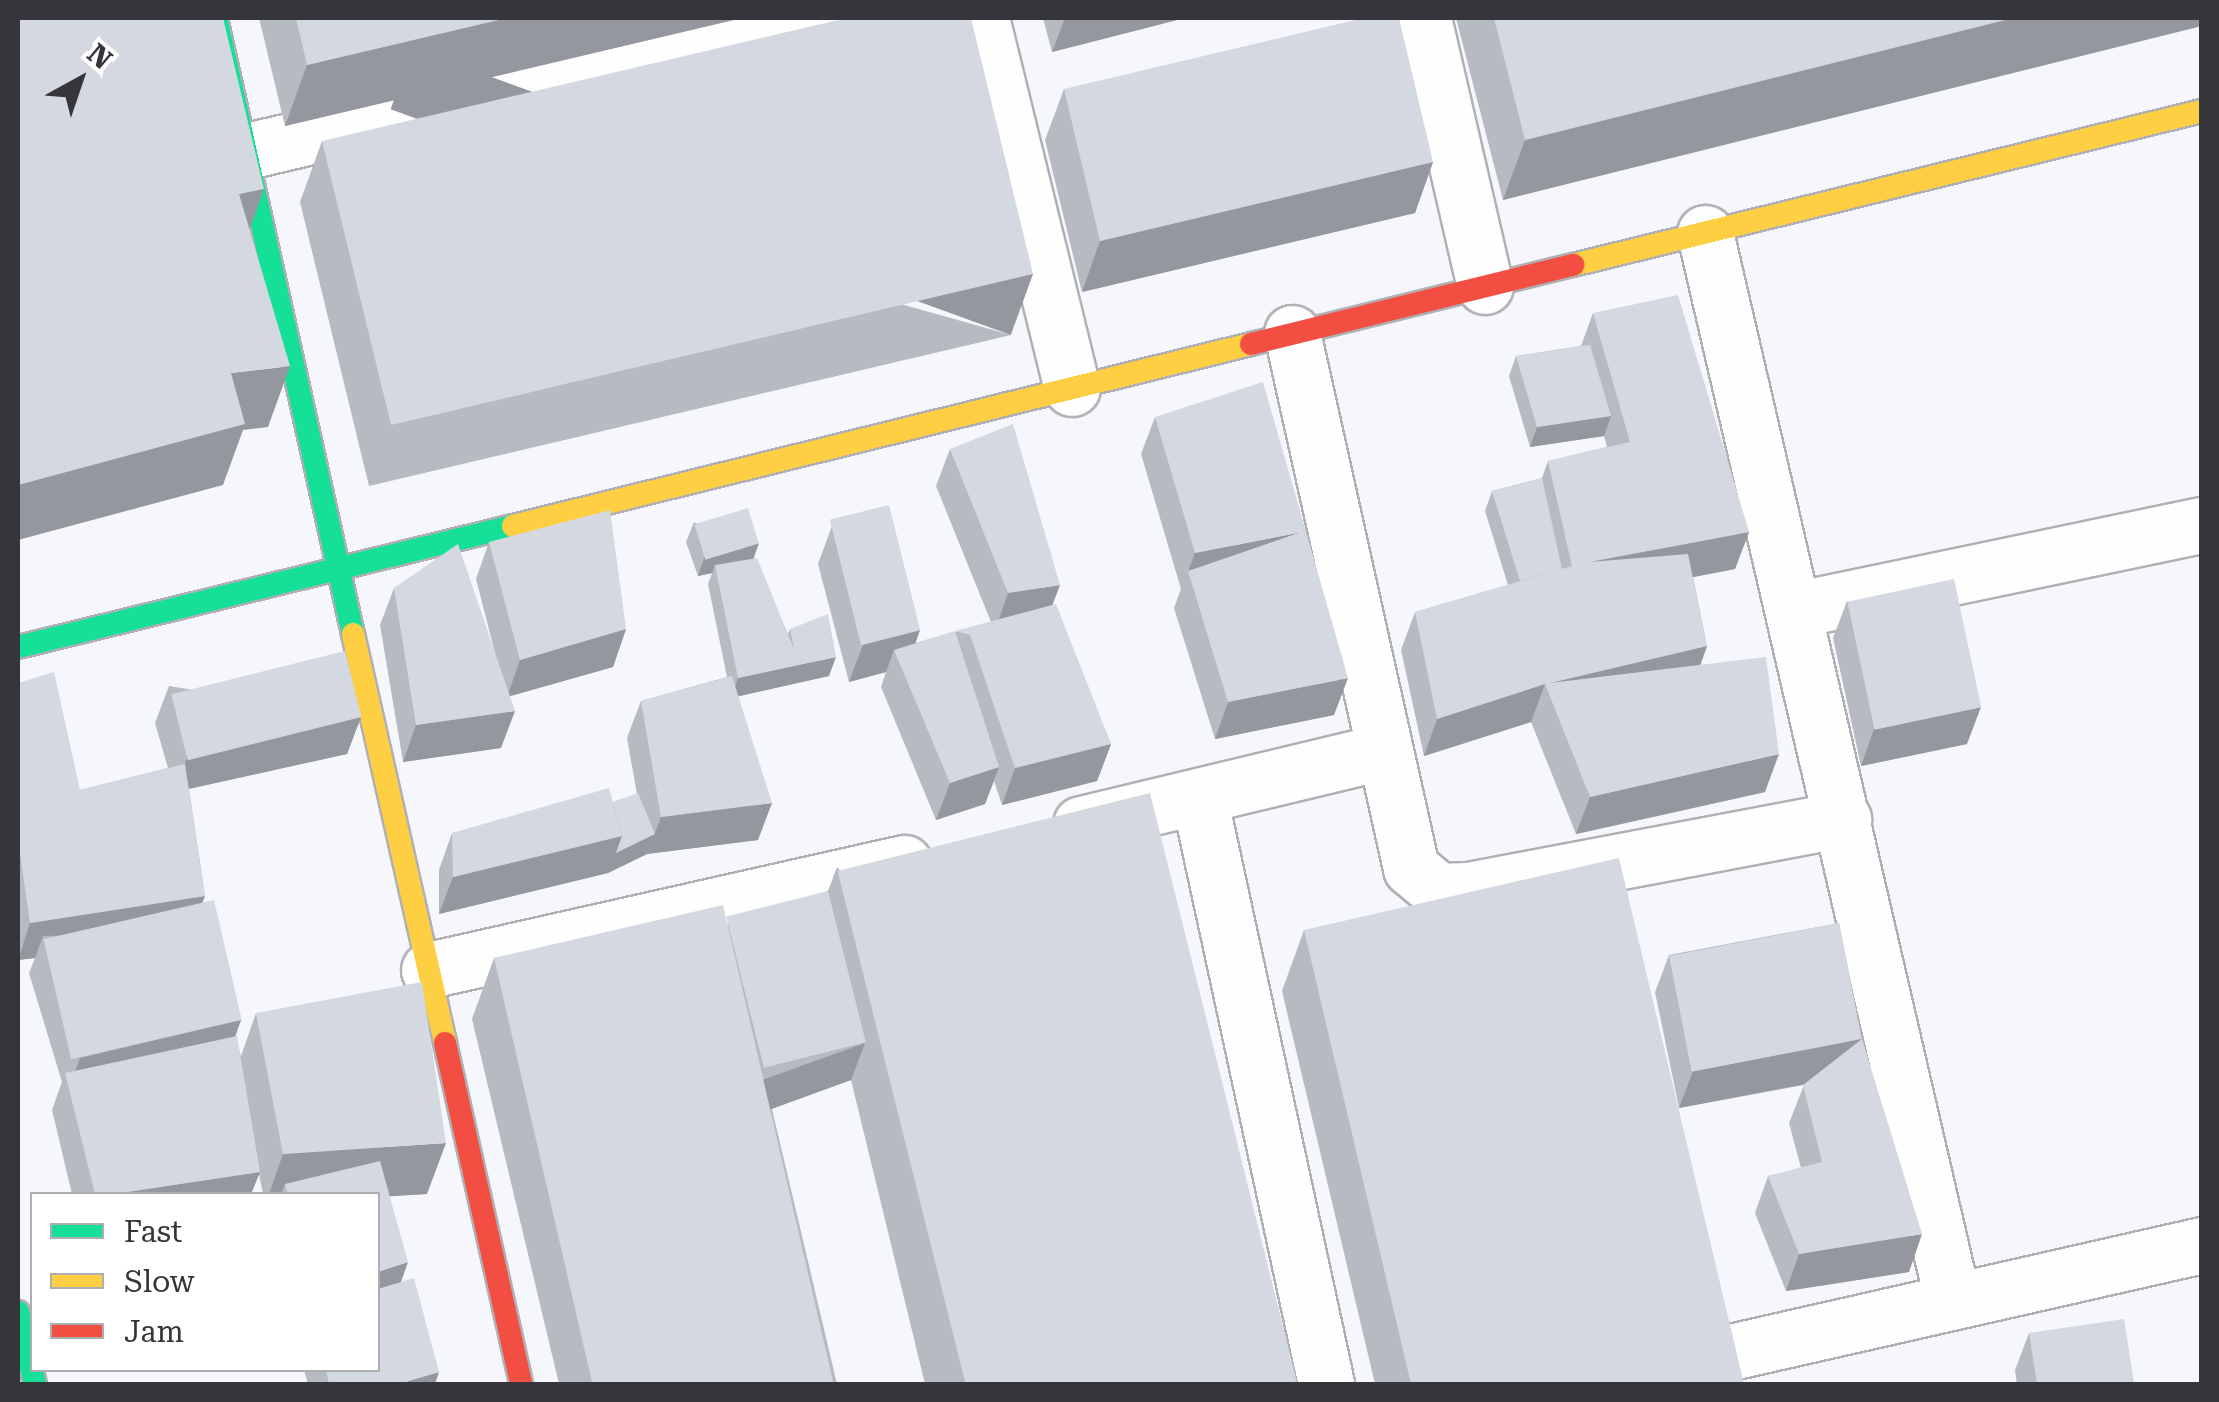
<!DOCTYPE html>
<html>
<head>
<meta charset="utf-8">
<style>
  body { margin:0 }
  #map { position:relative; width:2219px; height:1402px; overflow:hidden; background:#f6f7fc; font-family:"Roboto Serif",serif }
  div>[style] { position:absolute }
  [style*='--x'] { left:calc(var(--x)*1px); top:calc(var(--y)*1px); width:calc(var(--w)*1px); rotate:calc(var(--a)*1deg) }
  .roads { filter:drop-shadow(2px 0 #b0b0b4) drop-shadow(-2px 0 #b0b0b4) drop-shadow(0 2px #b0b0b4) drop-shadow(0 -2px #b0b0b4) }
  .street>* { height:55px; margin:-27.5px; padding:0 27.5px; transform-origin:27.5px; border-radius:27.5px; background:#fefeff }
  .fast>* { height:22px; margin:-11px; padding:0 11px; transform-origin:11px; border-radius:11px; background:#16e098 }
  .slow>* { height:22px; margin:-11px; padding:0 11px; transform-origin:11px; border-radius:11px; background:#ffcf43 }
  .jam>* { height:22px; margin:-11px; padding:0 11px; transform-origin:11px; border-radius:11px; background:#f24e42 }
  .wall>* { inset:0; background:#b6bac1 }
  .shaded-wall>* { inset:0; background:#94979d; transform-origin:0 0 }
  .building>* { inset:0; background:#d4d8e0; transform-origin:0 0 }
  span { translate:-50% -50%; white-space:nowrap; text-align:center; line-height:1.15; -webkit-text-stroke:8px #fff; paint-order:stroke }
  .frame { position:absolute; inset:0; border:20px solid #35353b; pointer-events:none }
  .legend { position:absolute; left:30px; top:1192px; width:350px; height:180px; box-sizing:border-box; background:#fff; border:2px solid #aeaeb1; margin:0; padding:12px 18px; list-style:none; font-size:30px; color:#35353b }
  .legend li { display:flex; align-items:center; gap:20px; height:50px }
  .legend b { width:50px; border:2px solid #aeaeb1 }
  .north { position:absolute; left:30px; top:30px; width:100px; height:100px; -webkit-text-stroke:8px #fff; paint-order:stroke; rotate:40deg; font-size:28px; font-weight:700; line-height:40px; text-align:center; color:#35353b }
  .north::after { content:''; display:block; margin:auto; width:35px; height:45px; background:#35353b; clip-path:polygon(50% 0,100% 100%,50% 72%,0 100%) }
</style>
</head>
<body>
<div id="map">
  <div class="roads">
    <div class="street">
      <div style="--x:981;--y:18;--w:381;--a:76.2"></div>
      <div style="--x:1423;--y:18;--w:275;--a:77"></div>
      <div style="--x:247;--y:151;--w:582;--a:-13.2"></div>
      <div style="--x:1705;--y:233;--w:1097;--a:76.94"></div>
      <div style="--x:1292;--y:333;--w:548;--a:77.46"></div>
      <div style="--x:1411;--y:868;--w:35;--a:40"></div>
      <div style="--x:1438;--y:891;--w:30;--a:-2"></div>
      <div style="--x:1468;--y:890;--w:382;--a:-10.7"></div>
      <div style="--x:1794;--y:610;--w:417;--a:-11.8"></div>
      <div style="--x:1199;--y:797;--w:601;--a:77.79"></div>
      <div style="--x:1081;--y:824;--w:308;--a:-13.5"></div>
      <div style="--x:429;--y:970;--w:487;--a:-12.7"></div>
      <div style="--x:1713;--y:1356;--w:501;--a:-12.79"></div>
    </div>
    <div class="fast">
      <div style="--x:216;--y:18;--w:631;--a:77.46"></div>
      <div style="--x:18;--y:647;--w:510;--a:-13.74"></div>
      <div style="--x:18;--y:1312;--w:74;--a:76.7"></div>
    </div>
    <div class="slow">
      <div style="--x:1573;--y:265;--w:648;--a:-13.76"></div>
      <div style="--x:513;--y:526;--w:760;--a:-13.85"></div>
      <div style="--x:353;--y:634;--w:419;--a:77.3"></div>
    </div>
    <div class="jam">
      <div style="--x:1251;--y:344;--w:332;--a:-13.8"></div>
      <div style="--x:445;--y:1043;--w:349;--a:77.4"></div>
    </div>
  </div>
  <div class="wall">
    <div style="clip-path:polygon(259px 18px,742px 18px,285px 126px)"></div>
    <div style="clip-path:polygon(1043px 18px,1185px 18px,1052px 52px)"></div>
    <div style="clip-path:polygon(1456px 18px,2202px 18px,1503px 200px)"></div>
    <div style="clip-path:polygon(1064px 89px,1433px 162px,1415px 213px,1082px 292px,1045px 140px)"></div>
    <div style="clip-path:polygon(322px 141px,1011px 335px,369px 486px,300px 202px)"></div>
    <div style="clip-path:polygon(1593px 313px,1749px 532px,1735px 569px,1693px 577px,1707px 646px,1700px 665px,1765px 792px,1576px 834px,1531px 722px,1424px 756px,1401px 650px,1415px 612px,1508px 585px,1485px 511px,1492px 491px,1542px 478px,1548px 461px,1607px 447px,1604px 436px,1530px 447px,1509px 376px,1516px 356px,1581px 346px)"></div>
    <div style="clip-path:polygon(1155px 417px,1334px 715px,1215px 739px,1174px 608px,1181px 589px,1141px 454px)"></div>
    <div style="clip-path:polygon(950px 449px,1053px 605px,1111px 744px,1097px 781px,1002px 805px,994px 781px,985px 804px,936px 820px,881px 687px,886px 672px,849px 682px,818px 564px,832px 526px,920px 630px,915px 643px,991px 622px,936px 486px)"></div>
    <div style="clip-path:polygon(694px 522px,754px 558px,788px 634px,790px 629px,829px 676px,738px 696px,758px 840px,647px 854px,608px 873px,439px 914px,439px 870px,452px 833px,613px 802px,637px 794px,627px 738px,641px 701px,727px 677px,708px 584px,712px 573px,698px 576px,686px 542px)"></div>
    <div style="clip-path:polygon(489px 542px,626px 629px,613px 667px,510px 696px,501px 748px,403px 762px,380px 625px,394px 588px,495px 653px,476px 579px)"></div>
    <div style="clip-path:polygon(1847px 601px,1967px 744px,1861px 766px,1833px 638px)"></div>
    <div style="clip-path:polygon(18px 683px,80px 790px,168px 768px,155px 723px,169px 686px,361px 717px,347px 754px,189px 789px,205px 896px,202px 902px,241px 1020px,235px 1036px,241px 1056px,256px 1013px,427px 1194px,390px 1196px,401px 1282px,435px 1384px,308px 1384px,304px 1370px,378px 1370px,378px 1194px,263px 1194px,259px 1174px,251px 1194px,72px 1194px,52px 1110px,62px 1082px,29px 973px,35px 958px,18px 960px)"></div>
    <div style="clip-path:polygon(837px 867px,1292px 1384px,925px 1384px,851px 1080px,772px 1109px,837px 1384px,559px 1384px,472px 1019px,494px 958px,728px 924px,828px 891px)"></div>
    <div style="clip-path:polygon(1839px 923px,1909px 1272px,1786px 1291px,1755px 1213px,1768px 1176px,1801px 1168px,1789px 1123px,1804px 1085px,1679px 1108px,1655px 992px,1669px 955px)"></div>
    <div style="clip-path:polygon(1304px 930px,1744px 1384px,1375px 1384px,1282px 991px)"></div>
    <div style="clip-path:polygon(2029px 1333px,2134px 1384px,2017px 1384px,2015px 1370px)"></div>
  </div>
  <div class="shaded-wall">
    <div style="clip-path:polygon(507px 18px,742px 18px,285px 126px,307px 65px)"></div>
    <div style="clip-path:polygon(1065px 18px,1185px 18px,1052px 52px)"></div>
    <div style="clip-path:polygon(2013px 18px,2202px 18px,2202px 26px,1503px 200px,1525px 140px)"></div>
    <div style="clip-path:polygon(1433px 162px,1415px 213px,1082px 292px,1100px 241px)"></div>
    <div style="clip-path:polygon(264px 189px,242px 250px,239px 194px)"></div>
    <div style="left:1033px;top:274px;width:65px;height:660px;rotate:110deg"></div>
    <div style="clip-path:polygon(290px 366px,268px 427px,243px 430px,223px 485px,18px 540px,18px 485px,231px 373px)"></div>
    <div style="clip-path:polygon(1611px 416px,1604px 436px,1530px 447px,1537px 427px)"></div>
    <div style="clip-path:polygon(1302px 532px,1188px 572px,1195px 553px)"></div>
    <div style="clip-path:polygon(1749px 532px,1735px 569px,1575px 600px,1589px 562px)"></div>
    <div style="clip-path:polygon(759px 543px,752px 563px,715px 565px,712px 573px,698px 576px,705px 556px)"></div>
    <div style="clip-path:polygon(1060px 585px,1046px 622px,995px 631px,1008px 593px)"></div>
    <div style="clip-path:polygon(626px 629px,613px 667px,507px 697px,520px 660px)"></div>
    <div style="clip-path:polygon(920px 630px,907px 667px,894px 650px,886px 672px,849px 682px,863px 645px)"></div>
    <div style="clip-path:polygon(1707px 646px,1694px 683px,1550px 683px)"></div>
    <div style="clip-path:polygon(836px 657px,829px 676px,731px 698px,738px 678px)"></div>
    <div style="clip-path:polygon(1348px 678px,1334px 715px,1215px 739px,1228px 702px)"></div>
    <div style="clip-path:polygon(1545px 684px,1531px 722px,1424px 756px,1437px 719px)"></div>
    <div style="clip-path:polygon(1981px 707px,1967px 744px,1861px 766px,1874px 729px)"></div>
    <div style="clip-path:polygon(515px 711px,501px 748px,403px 762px,416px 725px)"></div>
    <div style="clip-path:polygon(361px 717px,347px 754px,174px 792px,188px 755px)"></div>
    <div style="clip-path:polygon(1111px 744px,1097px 781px,1002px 805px,1015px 768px)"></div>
    <div style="clip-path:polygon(1779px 754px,1765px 792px,1576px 834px,1590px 797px)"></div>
    <div style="clip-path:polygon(999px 767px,985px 804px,936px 820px,950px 783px)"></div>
    <div style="clip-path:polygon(772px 803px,758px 840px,647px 854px,661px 817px)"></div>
    <div style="clip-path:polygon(655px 834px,647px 854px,608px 873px,439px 914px,453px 877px,622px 836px)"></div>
    <div style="clip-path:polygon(205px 896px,191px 933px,43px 936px,35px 958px,18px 960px,30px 923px)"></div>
    <div style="clip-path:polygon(241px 1020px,228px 1057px,69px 1088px,80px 1058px)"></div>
    <div style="clip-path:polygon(1862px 1039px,1848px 1076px,1679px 1108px,1693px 1071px)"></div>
    <div style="clip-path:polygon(865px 1043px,851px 1080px,738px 1121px,751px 1084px)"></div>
    <div style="clip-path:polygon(446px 1143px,427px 1194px,378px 1197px,285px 1184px,281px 1194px,269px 1194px,283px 1154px)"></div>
    <div style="clip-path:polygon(260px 1172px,251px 1194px,114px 1194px)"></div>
    <div style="clip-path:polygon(1922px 1234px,1909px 1272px,1786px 1291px,1799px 1254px)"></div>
    <div style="clip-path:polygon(408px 1262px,395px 1299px,378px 1305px,378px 1272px)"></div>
    <div style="clip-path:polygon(439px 1372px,435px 1384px,399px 1384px)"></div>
  </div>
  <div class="building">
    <div style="clip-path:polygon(18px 18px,223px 18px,264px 189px,239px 194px,290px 366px,231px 373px,245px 424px,18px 485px)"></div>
    <div style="clip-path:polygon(296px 18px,507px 18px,307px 65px)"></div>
    <div style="clip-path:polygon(847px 18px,971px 18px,1033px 274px,391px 425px,322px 141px)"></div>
    <div style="clip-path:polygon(1364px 18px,1399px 18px,1433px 162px,1100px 241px,1064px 89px)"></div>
    <div style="clip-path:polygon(1494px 18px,2013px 18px,1525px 140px)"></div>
    <div style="clip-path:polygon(1678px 295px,1749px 532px,1589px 562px,1688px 554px,1707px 646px,1550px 683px,1766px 657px,1779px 754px,1590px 797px,1545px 684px,1437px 719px,1415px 612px,1572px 566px,1548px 461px,1630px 442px,1593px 313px)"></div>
    <div style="clip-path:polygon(1590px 345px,1611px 416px,1537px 427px,1516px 356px)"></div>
    <div style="clip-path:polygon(1263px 382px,1348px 678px,1228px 702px,1188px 571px,1302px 532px,1195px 553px,1155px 417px)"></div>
    <div style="clip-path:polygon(1013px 424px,1060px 585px,1008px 593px,950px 449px)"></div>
    <div style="clip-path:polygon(1542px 478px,1562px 569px,1520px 581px,1492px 491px)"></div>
    <div style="left:889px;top:505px;width:129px;height:61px;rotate:76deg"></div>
    <div style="left:748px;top:508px;width:37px;height:56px;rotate:73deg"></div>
    <div style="clip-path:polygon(610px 510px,626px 629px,520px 660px,489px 542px)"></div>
    <div style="clip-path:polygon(458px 544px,515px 711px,416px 725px,394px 588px)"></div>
    <div style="clip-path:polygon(757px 558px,794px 649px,790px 629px,828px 614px,836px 657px,738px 678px,715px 565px)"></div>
    <div style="left:1954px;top:579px;width:131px;height:109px;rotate:78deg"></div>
    <div style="clip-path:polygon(1056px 604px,1111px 744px,1015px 768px,970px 635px,955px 631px,999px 767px,950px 783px,894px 650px,955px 631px)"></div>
    <div style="left:345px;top:651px;width:68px;height:179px;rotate:76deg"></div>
    <div style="clip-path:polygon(54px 672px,80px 790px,185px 764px,205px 896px,30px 923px,18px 839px,18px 683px)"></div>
    <div style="clip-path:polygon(732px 676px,772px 803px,661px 817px,641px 701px)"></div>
    <div style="clip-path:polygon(609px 788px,622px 836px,453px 877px,452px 833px)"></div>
    <div style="clip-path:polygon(638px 793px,655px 834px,616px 853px,622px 836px,613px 802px)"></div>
    <div style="left:1150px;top:793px;width:608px;height:322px;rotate:76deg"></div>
    <div style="clip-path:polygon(1619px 858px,1744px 1384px,1411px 1384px,1304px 930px)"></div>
    <div style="left:828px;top:891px;width:156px;height:105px;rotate:76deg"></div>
    <div style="left:214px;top:900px;width:123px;height:175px;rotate:77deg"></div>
    <div style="left:723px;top:905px;width:492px;height:235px;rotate:77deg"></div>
    <div style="left:1839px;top:923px;width:118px;height:173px;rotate:79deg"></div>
    <div style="clip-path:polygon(422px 982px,446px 1143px,283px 1154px,256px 1013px)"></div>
    <div style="clip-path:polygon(237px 1036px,260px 1172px,114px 1194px,95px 1194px,65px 1073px)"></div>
    <div style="clip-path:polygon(1862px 1039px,1922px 1234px,1799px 1254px,1768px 1176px,1822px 1162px,1803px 1085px)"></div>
    <div style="clip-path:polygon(380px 1161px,408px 1262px,378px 1272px,378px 1194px,288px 1194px,285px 1184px)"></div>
    <div style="clip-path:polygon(414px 1278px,439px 1372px,399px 1384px,329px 1384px,326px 1370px,378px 1370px,378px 1289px)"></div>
    <div style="clip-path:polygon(2124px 1319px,2134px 1384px,2037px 1384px,2029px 1333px)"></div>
  </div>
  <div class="frame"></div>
  <ul class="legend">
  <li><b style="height:12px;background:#16e098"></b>Fast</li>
  <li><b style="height:12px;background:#ffcf43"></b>Slow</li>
  <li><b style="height:12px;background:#f24e42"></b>Jam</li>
  </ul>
  <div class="north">N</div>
</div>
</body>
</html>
